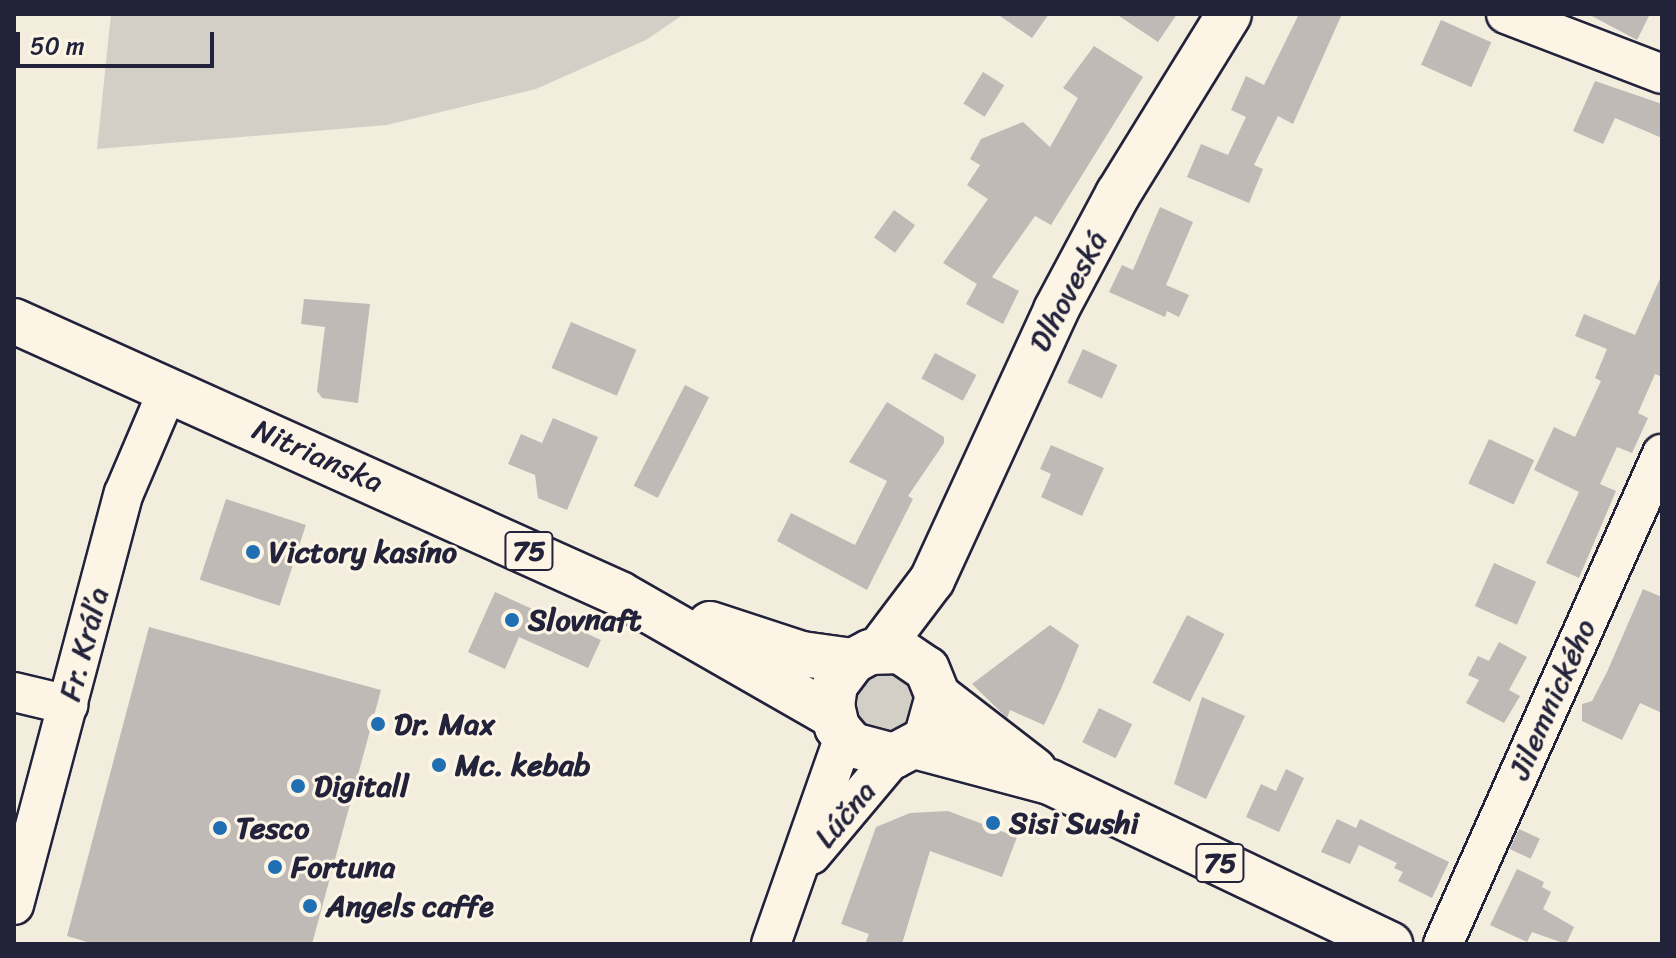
<!DOCTYPE html>
<html>
<head>
<meta charset="utf-8">
<style>
  body { margin:0 }
  #map { position:relative; width:1676px; height:958px; overflow:hidden; background:#f3edde; font-family:Sriracha,sans-serif }
  div>[style] { position:absolute }
  [style*='--x'] { left:calc(var(--x)*1px); top:calc(var(--y)*1px); width:calc(var(--w)*1px); rotate:calc(var(--a)*1deg) }
  .green>* { inset:0; background:#d4cfc6 }
  .building>* { inset:0; background:#bfbab6; transform-origin:0 0 }
  .roads { filter:drop-shadow(2px 0 #22223b) drop-shadow(-2px 0 #22223b) drop-shadow(0 2px #22223b) drop-shadow(0 -2px #22223b) }
  .minor>* { height:38px; margin:-19px; padding:0 19px; transform-origin:19px; border-radius:19px; background:#fcf5e5 }
  .major>* { height:44px; margin:-22px; padding:0 22px; transform-origin:22px; border-radius:22px; background:#fcf5e5 }
  .dots>* { width:22px; height:22px; translate:-50% -50%; box-sizing:border-box; border:4px solid #fcf5e5; border-radius:50% }
  span { translate:-50% -50%; white-space:nowrap; text-align:center; line-height:1.15; -webkit-text-stroke:6px #fcf5e5; paint-order:stroke }
  .shield-label span { padding:2px 6px; background:#fcf5e5; border:2px solid; border-radius:6px; -webkit-text-stroke-width:0 }
  .shield-label { font-size:28px; color:#22223b; font-weight:700 }
  .street-label { font-size:30px; color:#22223b }
  .poi-label { font-size:30px; color:#22223b; font-weight:700 }
  .left { translate:0 -50%; text-align:left }
  .frame { position:absolute; inset:0; border:16px solid #22223b; pointer-events:none }
  .scale { position:absolute; left:16px; top:32px; width:198px; height:36px; box-sizing:border-box; border:4px solid #22223b; border-top:0; padding-left:10px; font-size:24px; line-height:28px; white-space:nowrap; color:#22223b; -webkit-text-stroke:6px #fcf5e5; paint-order:stroke }
</style>
</head>
<body>
<div id="map">
  <div class="green">
    <div style="clip-path:polygon(111px 14px,684px 14px,646px 40px,536px 89px,387px 125px,97px 149px)"></div>
    <div style="clip-path:polygon(901px 671px,919px 696px,906px 732px,868px 737px,846px 698px,863px 672px)"></div>
  </div>
  <div class="building">
    <div style="clip-path:polygon(997px 14px,1049px 14px,1032px 38px)"></div>
    <div style="clip-path:polygon(1116px 14px,1177px 14px,1158px 42px)"></div>
    <div style="clip-path:polygon(1299px 14px,1342px 14px,1293px 124px,1278px 116px,1254px 165px,1263px 169px,1249px 203px,1187px 177px,1201px 144px,1228px 155px,1246px 117px,1231px 110px,1246px 76px,1264px 85px)"></div>
    <div style="clip-path:polygon(1588px 14px,1650px 14px,1637px 40px)"></div>
    <div style="left:1441px;top:20px;width:55px;height:49px;rotate:24deg"></div>
    <div style="clip-path:polygon(1094px 46px,1143px 77px,1051px 225px,1035px 216px,992px 277px,1019px 291px,1003px 324px,966px 304px,977px 284px,943px 263px,988px 199px,967px 185px,980px 165px,970px 159px,981px 139px,1023px 122px,1050px 147px,1078px 98px,1063px 88px)"></div>
    <div style="left:983px;top:72px;width:25px;height:37px;rotate:32deg"></div>
    <div style="clip-path:polygon(1595px 81px,1662px 104px,1662px 138px,1615px 118px,1603px 144px,1573px 131px)"></div>
    <div style="clip-path:polygon(1160px 207px,1193px 222px,1166px 285px,1189px 295px,1179px 317px,1167px 311px,1165px 317px,1109px 292px,1122px 265px,1133px 270px)"></div>
    <div style="left:894px;top:210px;width:26px;height:34px;rotate:36deg"></div>
    <div style="clip-path:polygon(1662px 274px,1662px 377px,1655px 374px,1638px 413px,1648px 418px,1632px 453px,1617px 447px,1600px 484px,1616px 491px,1579px 578px,1546px 563px,1579px 492px,1534px 470px,1554px 427px,1575px 437px,1601px 381px,1595px 378px,1607px 349px,1575px 336px,1584px 314px,1635px 335px)"></div>
    <div style="clip-path:polygon(304px 299px,370px 304px,358px 403px,322px 398px,317px 391px,325px 327px,301px 324px)"></div>
    <div style="left:571px;top:322px;width:71px;height:50px;rotate:23deg"></div>
    <div style="left:1083px;top:349px;width:38px;height:37px;rotate:25deg"></div>
    <div style="left:935px;top:353px;width:47px;height:29px;rotate:28deg"></div>
    <div style="left:685px;top:385px;width:27px;height:113px;rotate:27deg"></div>
    <div style="clip-path:polygon(887px 402px,944px 437px,944px 443px,908px 496px,913px 499px,867px 590px,777px 541px,791px 513px,855px 545px,887px 481px,849px 462px)"></div>
    <div style="clip-path:polygon(553px 418px,598px 437px,567px 510px,538px 498px,535px 475px,508px 464px,521px 434px,542px 443px)"></div>
    <div style="left:1489px;top:439px;width:50px;height:49px;rotate:25deg"></div>
    <div style="clip-path:polygon(1051px 445px,1104px 468px,1082px 516px,1041px 497px,1051px 474px,1040px 469px)"></div>
    <div style="left:226px;top:499px;width:84px;height:85px;rotate:18deg"></div>
    <div style="left:1494px;top:563px;width:46px;height:47px;rotate:24deg"></div>
    <div style="clip-path:polygon(1643px 589px,1662px 597px,1662px 713px,1640px 703px,1622px 740px,1582px 721px,1582px 704px,1592px 701px,1607px 672px)"></div>
    <div style="clip-path:polygon(495px 592px,601px 640px,588px 668px,519px 637px,505px 669px,468px 652px)"></div>
    <div style="left:1187px;top:615px;width:42px;height:76px;rotate:27deg"></div>
    <div style="clip-path:polygon(1050px 625px,1079px 645px,1061px 689px,1044px 725px,1010px 710px,1007px 718px,972px 684px)"></div>
    <div style="clip-path:polygon(149px 627px,381px 690px,312px 944px,94px 944px,67px 936px)"></div>
    <div style="clip-path:polygon(1499px 642px,1527px 657px,1509px 690px,1520px 696px,1504px 723px,1466px 703px,1479px 680px,1468px 675px,1478px 656px,1489px 661px)"></div>
    <div style="clip-path:polygon(1202px 697px,1245px 716px,1206px 799px,1174px 784px)"></div>
    <div style="left:1099px;top:708px;width:37px;height:38px;rotate:26deg"></div>
    <div style="clip-path:polygon(1286px 769px,1304px 778px,1279px 832px,1246px 817px,1261px 784px,1276px 791px)"></div>
    <div style="clip-path:polygon(948px 811px,1017px 837px,1002px 877px,930px 851px,902px 944px,865px 944px,869px 934px,841px 924px,876px 827px,910px 813px)"></div>
    <div style="clip-path:polygon(1337px 819px,1356px 828px,1360px 819px,1449px 862px,1432px 898px,1398px 881px,1403px 872px,1394px 868px,1397px 863px,1359px 845px,1350px 864px,1321px 852px)"></div>
    <div style="left:1519px;top:829px;width:23px;height:22px;rotate:25deg"></div>
    <div style="clip-path:polygon(1517px 869px,1544px 882px,1542px 887px,1551px 892px,1543px 909px,1574px 927px,1566px 944px,1532px 932px,1527px 942px,1490px 925px)"></div>
  </div>
  <div class="roads">
    <div class="minor">
      <div style="--x:1506;--y:14;--w:167;--a:21"></div>
      <div style="--x:14;--y:692;--w:56;--a:13.5"></div>
      <div style="--x:811;--y:855;--w:129;--a:-50"></div>
      <div style="--x:14;--y:905;--w:426;--a:-75.1"></div>
      <div style="--x:124;--y:493;--w:112;--a:-66.9"></div>
      <div style="--x:771;--y:944;--w:219;--a:-70.6"></div>
      <div style="--x:1443;--y:944;--w:537;--a:-65.92"></div>
    </div>
    <div class="major">
      <div style="--x:14;--y:321;--w:665;--a:24.25"></div>
      <div style="--x:620;--y:594;--w:245;--a:29.8"></div>
      <div style="--x:710;--y:624;--w:97;--a:18.1"></div>
      <div style="--x:802;--y:654;--w:51;--a:7.8"></div>
      <div style="--x:879;--y:650;--w:88;--a:-52.9"></div>
      <div style="--x:932;--y:580;--w:297;--a:-65.3"></div>
      <div style="--x:1056;--y:310;--w:132;--a:-61.9"></div>
      <div style="--x:1118;--y:194;--w:211;--a:-58.3"></div>
      <div style="--x:938;--y:696;--w:45;--a:105.6"></div>
      <div style="--x:926;--y:739;--w:36;--a:152"></div>
      <div style="--x:894;--y:756;--w:43;--a:-165.3"></div>
      <div style="--x:852;--y:745;--w:23;--a:-130"></div>
      <div style="--x:837;--y:727;--w:22;--a:-103"></div>
      <div style="--x:832;--y:706;--w:21;--a:-82"></div>
      <div style="--x:835;--y:685;--w:30;--a:-53"></div>
      <div style="--x:853;--y:661;--w:19;--a:-28"></div>
      <div style="--x:870;--y:652;--w:30;--a:-2"></div>
      <div style="--x:900;--y:651;--w:32;--a:34"></div>
      <div style="--x:927;--y:669;--w:29;--a:68"></div>
      <div style="--x:938;--y:696;--w:121;--a:37.6"></div>
      <div style="--x:918;--y:747;--w:137;--a:14.9"></div>
      <div style="--x:1050;--y:782;--w:377;--a:25.5"></div>
    </div>
  </div>
  <div class="dots">
    <div style="left:253px;top:552px;background:#1f6fb2"></div>
    <div style="left:512px;top:620px;background:#1f6fb2"></div>
    <div style="left:378px;top:724px;background:#1f6fb2"></div>
    <div style="left:439px;top:765px;background:#1f6fb2"></div>
    <div style="left:298px;top:786px;background:#1f6fb2"></div>
    <div style="left:993px;top:823px;background:#1f6fb2"></div>
    <div style="left:220px;top:828px;background:#1f6fb2"></div>
    <div style="left:275px;top:867px;background:#1f6fb2"></div>
    <div style="left:310px;top:906px;background:#1f6fb2"></div>
  </div>
  <div class="shield-label">
    <span style="left:529px;top:551px">75</span>
    <span style="left:1220px;top:863px">75</span>
  </div>
  <div class="street-label">
    <span style="left:1068px;top:291px;rotate:-62deg">Dlhoveská</span>
    <span style="left:318px;top:456px;rotate:24deg">Nitrianska</span>
    <span style="left:84px;top:644px;rotate:-75deg">Fr. Kráľa</span>
    <span style="left:1552px;top:699px;rotate:-66deg">Jilemnického</span>
    <span style="left:845px;top:814px;rotate:-50deg">Lúčna</span>
  </div>
  <div class="poi-label">
    <span class="left" style="left:269px;top:552px">Victory kasíno</span>
    <span class="left" style="left:528px;top:620px">Slovnaft</span>
    <span class="left" style="left:394px;top:724px">Dr. Max</span>
    <span class="left" style="left:455px;top:765px">Mc. kebab</span>
    <span class="left" style="left:314px;top:786px">Digitall</span>
    <span class="left" style="left:1009px;top:823px">Sisi Sushi</span>
    <span class="left" style="left:236px;top:828px">Tesco</span>
    <span class="left" style="left:291px;top:867px">Fortuna</span>
    <span class="left" style="left:326px;top:906px">Angels caffe</span>
  </div>
  <div class="frame"></div>
  <div class="scale">50 m</div>
</div>
</body>
</html>
